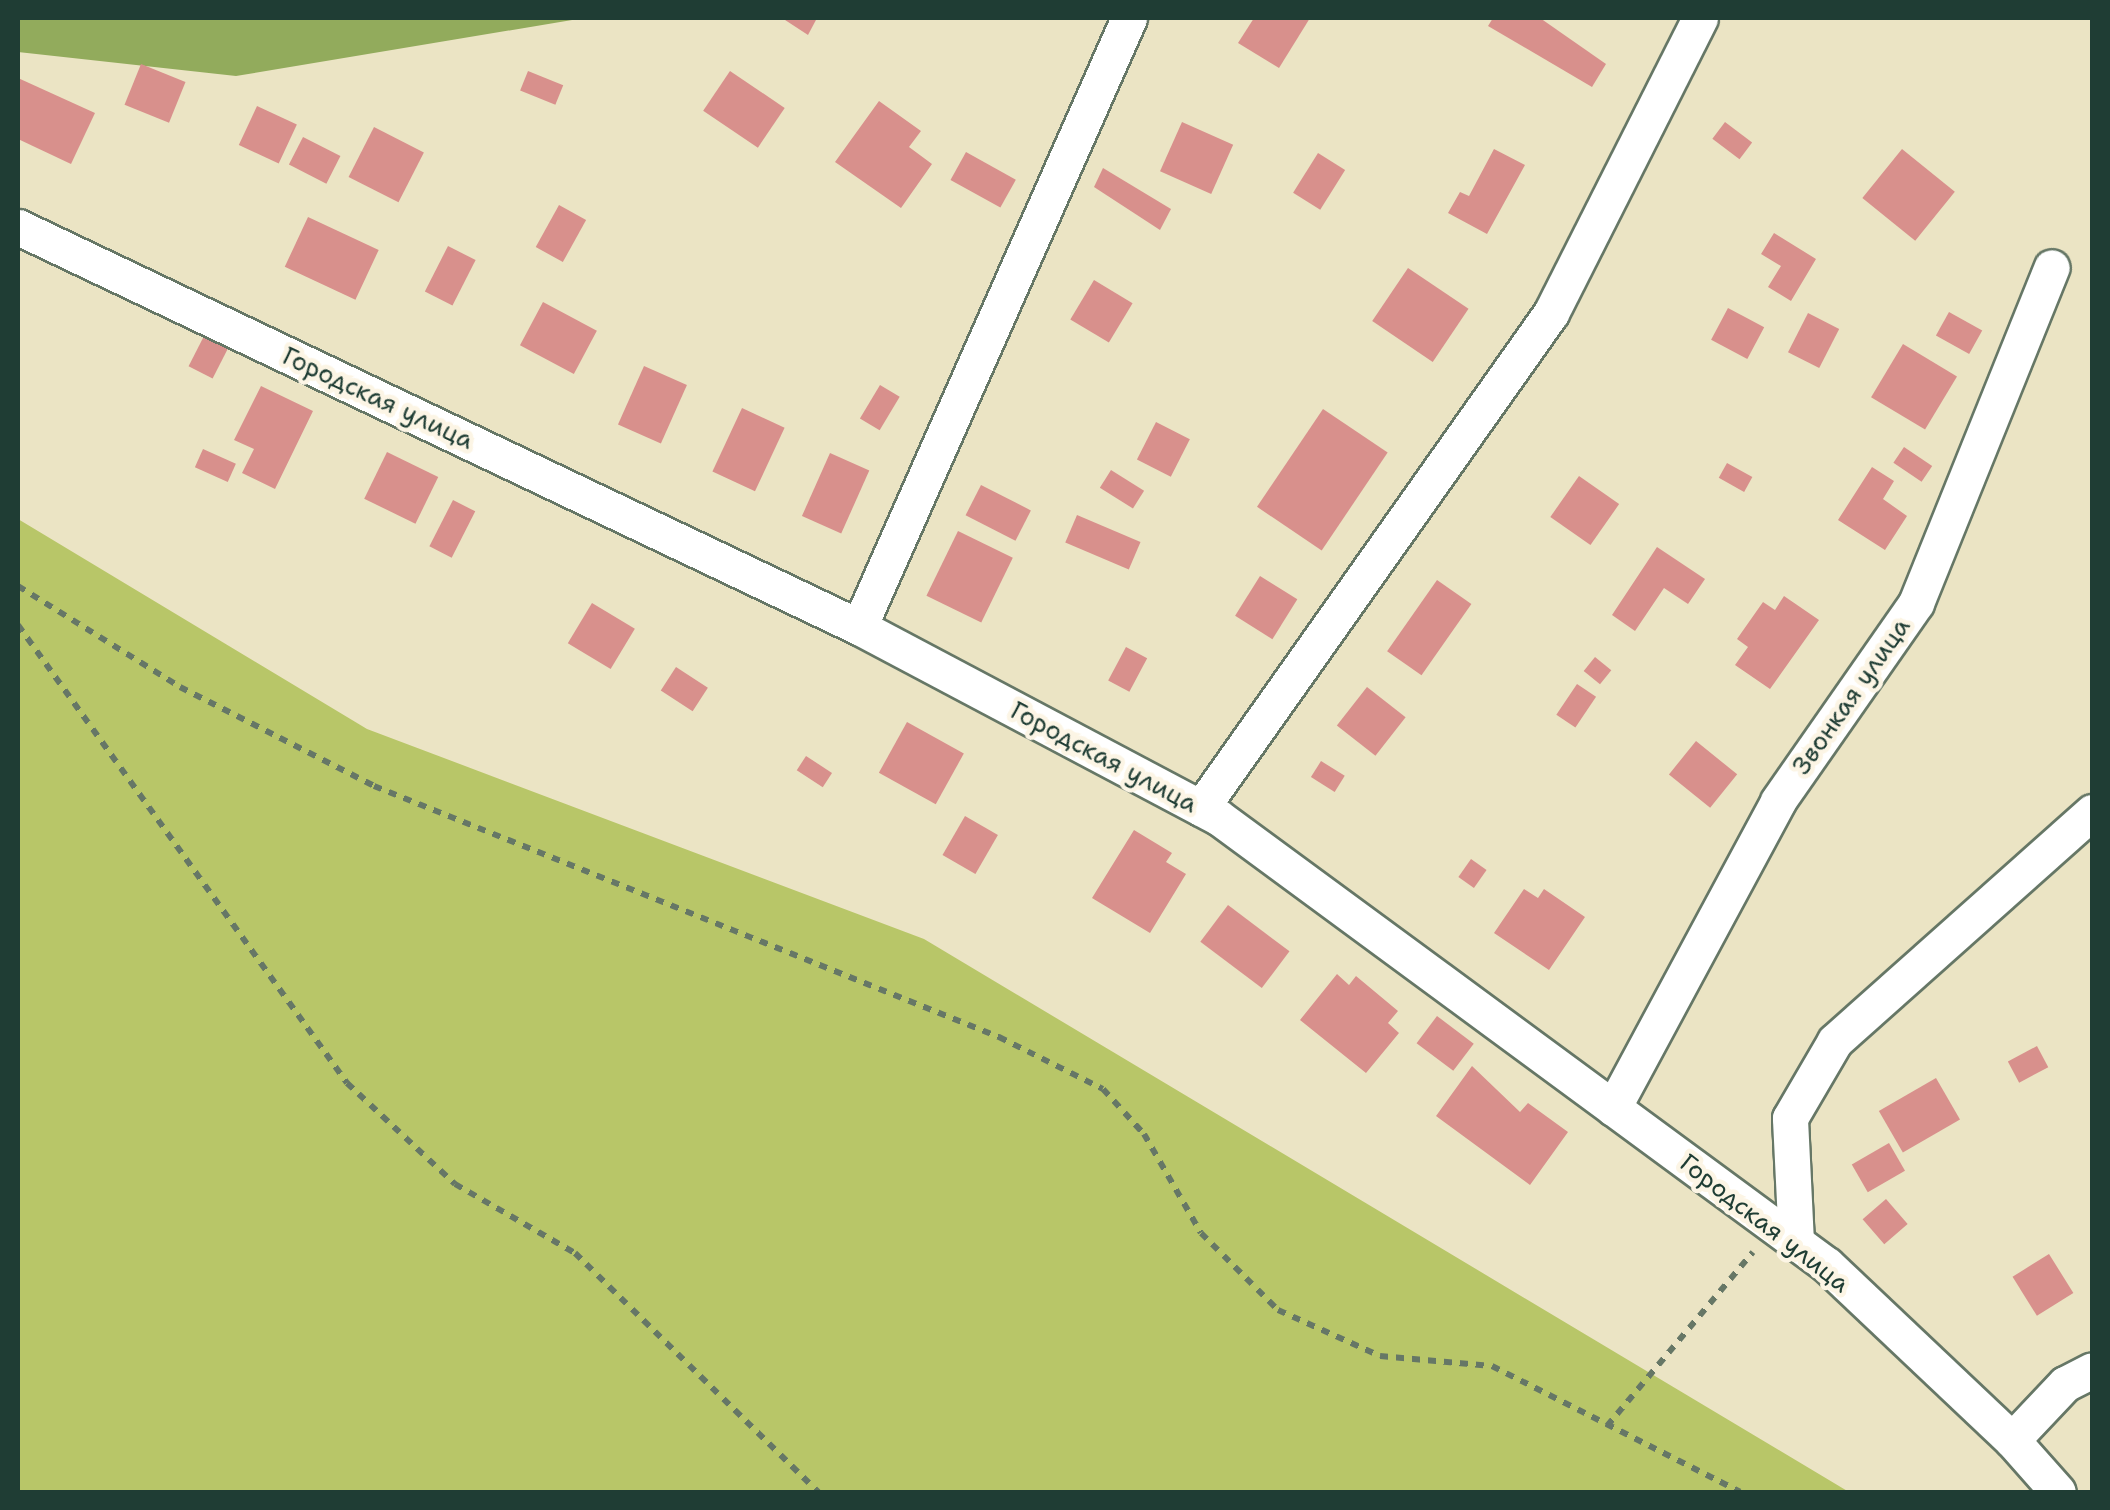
<!DOCTYPE html>
<html>
<head>
<meta charset="utf-8">
<style>
  body { margin:0 }
  #map { position:relative; width:2110px; height:1510px; overflow:hidden; background:#ebe4c4; font-family:"Shantell Sans",sans-serif }
  div>[style] { position:absolute }
  [style*='--x'] { left:calc(var(--x)*1px); top:calc(var(--y)*1px); width:calc(var(--w)*1px); rotate:calc(var(--a)*1deg) }
  .green>* { inset:0; background:#b8c668 }
  .forest>* { inset:0; background:#92ab5c }
  .building>* { inset:0; background:#d8908c; transform-origin:0 0 }
  .path>* { height:6px; margin-top:-3px; transform-origin:0; background:repeating-linear-gradient(90deg,#676 0 8px,transparent 0 16px) }
  .roads { filter:drop-shadow(2px 0 #676) drop-shadow(-2px 0 #676) drop-shadow(0 2px #676) drop-shadow(0 -2px #676) }
  .minor>* { height:35px; margin:-17.5px; padding:0 17.5px; transform-origin:17.5px; border-radius:17.5px; background:#fff }
  span { translate:-50% -50%; white-space:nowrap; text-align:center; line-height:1.15; -webkit-text-stroke:9px #fcf5e5; paint-order:stroke }
  .street-label { font-size:25px; color:#1f3d34 }
  .frame { position:absolute; inset:0; border:20px solid #1f3d34; pointer-events:none }
</style>
</head>
<body>
<div id="map">
  <div class="green">
    <div style="clip-path:polygon(18px 519px,367px 729px,924px 939px,1849px 1492px,18px 1492px)"></div>
  </div>
  <div class="forest">
    <div style="clip-path:polygon(18px 18px,584px 18px,236px 76px,18px 52px)"></div>
  </div>
  <div class="building">
    <div style="clip-path:polygon(782px 18px,817px 18px,808px 35px)"></div>
    <div style="clip-path:polygon(1254px 18px,1310px 18px,1279px 68px,1238px 43px)"></div>
    <div style="clip-path:polygon(1493px 18px,1540px 18px,1606px 64px,1592px 87px,1488px 26px)"></div>
    <div style="left:141px;top:64px;width:48px;height:44px;rotate:22deg"></div>
    <div style="left:528px;top:71px;width:38px;height:21px;rotate:22deg"></div>
    <div style="left:730px;top:71px;width:66px;height:48px;rotate:34deg"></div>
    <div style="clip-path:polygon(18px 78px,95px 113px,71px 164px,18px 139px)"></div>
    <div style="clip-path:polygon(879px 101px,921px 131px,909px 147px,932px 164px,901px 208px,835px 162px)"></div>
    <div style="left:257px;top:106px;width:44px;height:43px;rotate:25deg"></div>
    <div style="left:1182px;top:122px;width:56px;height:54px;rotate:24deg"></div>
    <div style="left:1725px;top:122px;width:34px;height:21px;rotate:37deg"></div>
    <div style="left:374px;top:127px;width:56px;height:56px;rotate:27deg"></div>
    <div style="left:303px;top:137px;width:42px;height:31px;rotate:27deg"></div>
    <div style="clip-path:polygon(1494px 149px,1525px 165px,1487px 234px,1448px 213px,1460px 192px,1469px 196px)"></div>
    <div style="left:1902px;top:149px;width:68px;height:63px;rotate:39deg"></div>
    <div style="left:966px;top:152px;width:57px;height:32px;rotate:29deg"></div>
    <div style="left:1318px;top:153px;width:32px;height:47px;rotate:32deg"></div>
    <div style="clip-path:polygon(1103px 168px,1171px 209px,1160px 230px,1094px 187px)"></div>
    <div style="left:559px;top:205px;width:31px;height:48px;rotate:29deg"></div>
    <div style="left:308px;top:217px;width:78px;height:55px;rotate:25deg"></div>
    <div style="clip-path:polygon(1774px 233px,1816px 259px,1791px 301px,1768px 287px,1781px 266px,1761px 254px)"></div>
    <div style="left:448px;top:246px;width:31px;height:51px;rotate:27deg"></div>
    <div style="left:1408px;top:268px;width:73px;height:64px;rotate:34deg"></div>
    <div style="left:1094px;top:280px;width:45px;height:46px;rotate:31deg"></div>
    <div style="left:543px;top:302px;width:61px;height:49px;rotate:28deg"></div>
    <div style="left:1728px;top:308px;width:41px;height:36px;rotate:28deg"></div>
    <div style="left:1949px;top:312px;width:38px;height:27px;rotate:29deg"></div>
    <div style="left:1808px;top:313px;width:35px;height:44px;rotate:27deg"></div>
    <div style="left:204px;top:336px;width:27px;height:34px;rotate:27deg"></div>
    <div style="left:1903px;top:344px;width:63px;height:62px;rotate:31deg"></div>
    <div style="left:644px;top:366px;width:47px;height:64px;rotate:24deg"></div>
    <div style="left:880px;top:385px;width:23px;height:39px;rotate:31deg"></div>
    <div style="clip-path:polygon(261px 386px,313px 411px,275px 489px,242px 473px,254px 449px,234px 440px)"></div>
    <div style="left:742px;top:408px;width:47px;height:70px;rotate:25deg"></div>
    <div style="left:1323px;top:409px;width:78px;height:118px;rotate:34deg"></div>
    <div style="left:1156px;top:422px;width:38px;height:42px;rotate:27deg"></div>
    <div style="left:1904px;top:447px;width:34px;height:19px;rotate:34deg"></div>
    <div style="left:203px;top:449px;width:36px;height:20px;rotate:24deg"></div>
    <div style="left:387px;top:452px;width:57px;height:52px;rotate:26deg"></div>
    <div style="left:830px;top:453px;width:43px;height:69px;rotate:24deg"></div>
    <div style="left:1727px;top:463px;width:29px;height:17px;rotate:29deg"></div>
    <div style="clip-path:polygon(1872px 467px,1894px 481px,1883px 499px,1907px 516px,1885px 550px,1838px 520px)"></div>
    <div style="left:1111px;top:470px;width:39px;height:21px;rotate:32deg"></div>
    <div style="left:1579px;top:476px;width:49px;height:50px;rotate:35deg"></div>
    <div style="left:981px;top:485px;width:56px;height:34px;rotate:27deg"></div>
    <div style="left:453px;top:500px;width:25px;height:52px;rotate:27deg"></div>
    <div style="left:1077px;top:515px;width:69px;height:30px;rotate:23deg"></div>
    <div style="left:958px;top:531px;width:61px;height:72px;rotate:26deg"></div>
    <div style="clip-path:polygon(1657px 547px,1705px 579px,1688px 604px,1664px 588px,1635px 631px,1612px 615px)"></div>
    <div style="left:1260px;top:576px;width:44px;height:47px;rotate:32deg"></div>
    <div style="left:1437px;top:580px;width:42px;height:87px;rotate:35deg"></div>
    <div style="clip-path:polygon(1784px 596px,1819px 620px,1770px 689px,1735px 665px,1748px 647px,1737px 639px,1763px 602px,1775px 610px)"></div>
    <div style="left:592px;top:603px;width:50px;height:47px;rotate:31deg"></div>
    <div style="left:1126px;top:647px;width:24px;height:38px;rotate:28deg"></div>
    <div style="left:1595px;top:657px;width:21px;height:18px;rotate:39deg"></div>
    <div style="left:676px;top:667px;width:38px;height:28px;rotate:33deg"></div>
    <div style="left:1577px;top:684px;width:23px;height:37px;rotate:34deg"></div>
    <div style="left:1367px;top:687px;width:49px;height:49px;rotate:38deg"></div>
    <div style="left:907px;top:722px;width:65px;height:58px;rotate:29deg"></div>
    <div style="left:1696px;top:741px;width:53px;height:43px;rotate:39deg"></div>
    <div style="left:806px;top:756px;width:31px;height:17px;rotate:33deg"></div>
    <div style="left:1321px;top:761px;width:28px;height:19px;rotate:32deg"></div>
    <div style="left:965px;top:816px;width:38px;height:45px;rotate:30deg"></div>
    <div style="clip-path:polygon(1134px 830px,1172px 853px,1166px 862px,1186px 874px,1150px 933px,1092px 898px)"></div>
    <div style="left:1471px;top:859px;width:19px;height:22px;rotate:35deg"></div>
    <div style="clip-path:polygon(1524px 889px,1538px 898px,1544px 889px,1585px 917px,1549px 970px,1494px 933px)"></div>
    <div style="left:1228px;top:905px;width:77px;height:46px;rotate:37deg"></div>
    <div style="clip-path:polygon(1337px 974px,1349px 985px,1356px 976px,1398px 1011px,1388px 1023px,1399px 1033px,1366px 1073px,1300px 1020px)"></div>
    <div style="left:1437px;top:1016px;width:46px;height:34px;rotate:37deg"></div>
    <div style="left:2037px;top:1046px;width:24px;height:33px;rotate:62deg"></div>
    <div style="clip-path:polygon(1472px 1066px,1520px 1112px,1528px 1103px,1568px 1132px,1530px 1185px,1436px 1116px)"></div>
    <div style="left:1936px;top:1078px;width:48px;height:66px;rotate:60deg"></div>
    <div style="left:1889px;top:1143px;width:32px;height:43px;rotate:60deg"></div>
    <div style="left:1886px;top:1199px;width:33px;height:31px;rotate:49deg"></div>
    <div style="left:2049px;top:1254px;width:46px;height:43px;rotate:58deg"></div>
  </div>
  <div class="path">
    <div style="--x:18;--y:586;--w:191;--a:31.9"></div>
    <div style="--x:180;--y:687;--w:218;--a:27"></div>
    <div style="--x:374;--y:786;--w:674;--a:21.88"></div>
    <div style="--x:999;--y:1037;--w:116;--a:26.6"></div>
    <div style="--x:1103;--y:1089;--w:61;--a:47.7"></div>
    <div style="--x:1144;--y:1134;--w:114;--a:60.1"></div>
    <div style="--x:1201;--y:1233;--w:109;--a:45"></div>
    <div style="--x:1278;--y:1310;--w:112;--a:24.3"></div>
    <div style="--x:1380;--y:1356;--w:112;--a:5.1"></div>
    <div style="--x:1492;--y:1366;--w:278;--a:26.9"></div>
    <div style="--x:18;--y:625;--w:564;--a:54.31"></div>
    <div style="--x:347;--y:1083;--w:148;--a:43.1"></div>
    <div style="--x:455;--y:1184;--w:138;--a:29.9"></div>
    <div style="--x:575;--y:1253;--w:341;--a:44.5"></div>
    <div style="--x:1607;--y:1426;--w:227;--a:-50"></div>
  </div>
  <div class="roads">
    <div class="minor">
      <div style="--x:18;--y:227;--w:931;--a:25.44"></div>
      <div style="--x:859;--y:627;--w:406;--a:27.9"></div>
      <div style="--x:1218;--y:817;--w:756;--a:36.34"></div>
      <div style="--x:1827;--y:1265;--w:255;--a:43.4"></div>
      <div style="--x:2012;--y:1440;--w:69;--a:48.5"></div>
      <div style="--x:859;--y:627;--w:666;--a:-66.09"></div>
      <div style="--x:1201;--y:808;--w:606;--a:-54.74"></div>
      <div style="--x:1551;--y:313;--w:330;--a:-63.2"></div>
      <div style="--x:1613;--y:1108;--w:349;--a:-61.7"></div>
      <div style="--x:1778;--y:801;--w:241;--a:-55.1"></div>
      <div style="--x:1916;--y:603;--w:362;--a:-68"></div>
      <div style="--x:1796;--y:1242;--w:124;--a:-92.8"></div>
      <div style="--x:1790;--y:1118;--w:89;--a:-59.7"></div>
      <div style="--x:1835;--y:1041;--w:344;--a:-41.7"></div>
      <div style="--x:2012;--y:1440;--w:77;--a:-46.6"></div>
      <div style="--x:2065;--y:1384;--w:30;--a:-27"></div>
    </div>
  </div>
  <div class="street-label">
    <span style="left:378px;top:398px;rotate:25deg">Городская улица</span>
    <span style="left:1851px;top:696px;rotate:-55deg">Звонкая улица</span>
    <span style="left:1104px;top:757px;rotate:28deg">Городская улица</span>
    <span style="left:1765px;top:1223px;rotate:38deg">Городская улица</span>
  </div>
  <div class="frame"></div>
</div>
</body>
</html>
